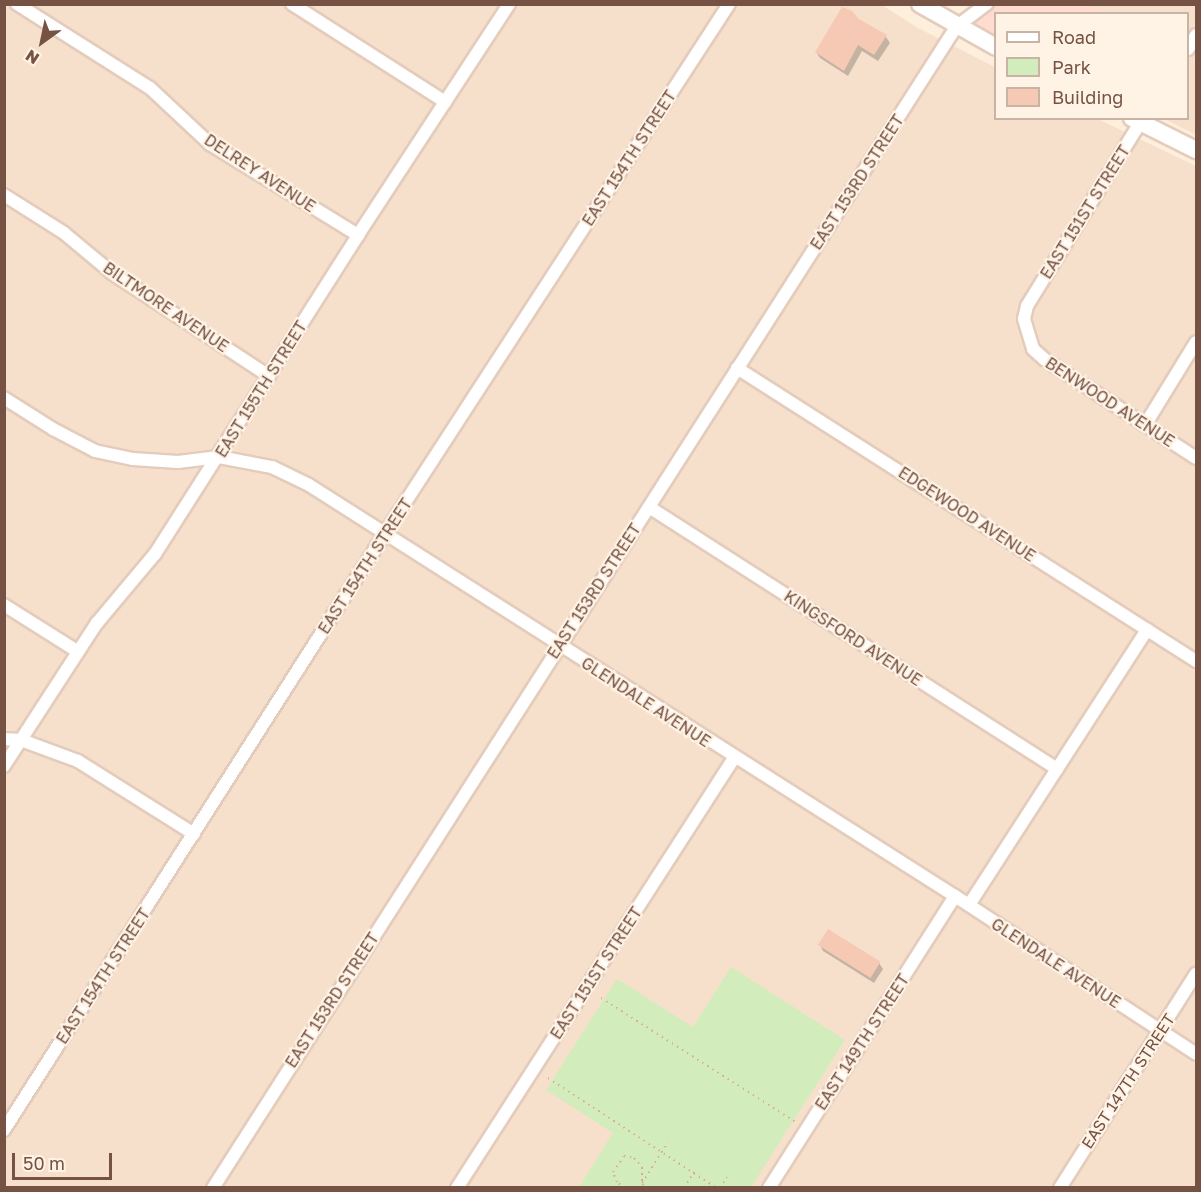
<!DOCTYPE html>
<html>
<head>
<meta charset="utf-8">
<style>
  body { margin:0 }
  #map { position:relative; width:1201px; height:1192px; overflow:hidden; background:#feefdd; font-family:"Golos Text",sans-serif }
  div>[style] { position:absolute }
  [style*='--x'] { left:calc(var(--x)*1px); top:calc(var(--y)*1px); width:calc(var(--w)*1px); rotate:calc(var(--a)*1deg) }
  .residential>* { inset:0; background:#f6e0cb }
  .commercial>* { inset:0; background:#ffdbd0 }
  .green>* { inset:0; background:#d2ecbb }
  .shadow>* { inset:0; background:#0003 }
  .building>* { inset:0; background:#f5c9b3; transform-origin:0 0 }
  .path>* { height:2px; margin-top:-1px; transform-origin:0; background:repeating-linear-gradient(90deg,#daac97 0 1.5px,transparent 0 6px) }
  .roads { filter:drop-shadow(2px 0 #e4ccbc) drop-shadow(-2px 0 #e4ccbc) drop-shadow(0 2px #e4ccbc) drop-shadow(0 -2px #e4ccbc) }
  .minor>* { height:12px; margin:-6px; padding:0 6px; transform-origin:6px; border-radius:6px; background:#fff }
  .secondary>* { height:16px; margin:-8px; padding:0 8px; transform-origin:8px; border-radius:8px; background:#fff }
  span { translate:-50% -50%; white-space:nowrap; text-align:center; line-height:1.15; -webkit-text-stroke:4.5px #fff3e5; paint-order:stroke }
  .street-label { font-size:16px; color:#755244 }
  .frame { position:absolute; inset:0; border:6px solid #755244; pointer-events:none }
  .legend { position:absolute; left:994px; top:12px; width:195px; height:108px; box-sizing:border-box; background:#fff3e5; border:2px solid #c8b3a5; margin:0; padding:8px 10px; list-style:none; font-size:18px; color:#755244 }
  .legend li { display:flex; align-items:center; gap:12px; height:30px }
  .legend b { width:30px; border:2px solid #c8b3a5 }
  .north { position:absolute; left:12px; top:12px; width:60px; height:60px; -webkit-text-stroke:4px #fff3e5; paint-order:stroke; rotate:213deg; font-size:16px; font-weight:700; line-height:24px; text-align:center; color:#755244 }
  .north::after { content:''; display:block; margin:auto; width:21px; height:27px; background:#755244; clip-path:polygon(50% 0,100% 100%,50% 72%,0 100%) }
  .scale { position:absolute; left:12px; top:1153px; width:100px; height:27px; box-sizing:border-box; border:3px solid #755244; border-top:0; padding-left:8px; font-size:18px; line-height:21px; white-space:nowrap; color:#755244; -webkit-text-stroke:4px #fff3e5; paint-order:stroke }
</style>
</head>
<body>
<div id="map">
  <div class="residential">
    <div style="clip-path:polygon(5px 5px,882px 5px,918px 28px,995px 67px,996px 118px,1098px 119px,1196px 166px,1196px 1187px,5px 1188px)"></div>
    <div style="clip-path:polygon(1084px 5px,1196px 5px,1196px 135px,1164px 119px,1188px 118px,1188px 14px,1100px 13px)"></div>
  </div>
  <div class="commercial">
    <div style="clip-path:polygon(987px 5px,1085px 5px,1101px 12px,996px 14px,995px 47px,956px 27px)"></div>
  </div>
  <div class="green">
    <div style="clip-path:polygon(731px 967px,845px 1040px,751px 1187px,579px 1187px,613px 1133px,546px 1090px,617px 979px,693px 1027px)"></div>
  </div>
  <div class="shadow">
    <div style="clip-path:polygon(858px 20px,886px 37px,890px 43px,878px 61px,862px 51px,848px 76px,820px 58px,816px 52px)"></div>
    <div style="clip-path:polygon(820px 945px,879px 963px,883px 969px,874px 983px,823px 951px)"></div>
  </div>
  <div class="building">
    <div style="clip-path:polygon(842px 7px,852px 11px,859px 19px,887px 35px,874px 55px,858px 45px,844px 71px,815px 52px)"></div>
    <div style="left:828px;top:929px;width:62px;height:19px;rotate:32deg"></div>
  </div>
  <div class="path">
    <div style="--x:601;--y:998;--w:231;--a:32.5"></div>
    <div style="--x:548;--y:1078;--w:202;--a:33.1"></div>
    <div style="--x:625;--y:1188;--w:10;--a:-143"></div>
    <div style="--x:617;--y:1182;--w:11;--a:-112"></div>
    <div style="--x:613;--y:1172;--w:19;--a:-55"></div>
    <div style="--x:624;--y:1156;--w:10;--a:11"></div>
    <div style="--x:634;--y:1158;--w:12;--a:48"></div>
    <div style="--x:642;--y:1167;--w:17;--a:90"></div>
    <div style="--x:642;--y:1184;--w:6;--a:39"></div>
    <div style="--x:639;--y:1188;--w:54;--a:-57.8"></div>
    <div style="--x:684;--y:1188;--w:19;--a:-58"></div>
    <div style="--x:720;--y:1188;--w:13;--a:-58"></div>
  </div>
  <div class="roads">
    <div class="minor">
      <div style="--x:17;--y:4;--w:157;--a:32.3"></div>
      <div style="--x:150;--y:88;--w:82;--a:43"></div>
      <div style="--x:210;--y:144;--w:174;--a:31.6"></div>
      <div style="--x:292;--y:4;--w:182;--a:32.6"></div>
      <div style="--x:1188;--y:49;--w:16;--a:-60"></div>
      <div style="--x:1143;--y:118;--w:221;--a:121.7"></div>
      <div style="--x:1027;--y:306;--w:13;--a:103"></div>
      <div style="--x:1024;--y:319;--w:31;--a:73"></div>
      <div style="--x:1033;--y:349;--w:15;--a:42"></div>
      <div style="--x:1044;--y:359;--w:181;--a:33.1"></div>
      <div style="--x:4;--y:195;--w:71;--a:32.3"></div>
      <div style="--x:64;--y:233;--w:62;--a:39.8"></div>
      <div style="--x:112;--y:273;--w:188;--a:33.3"></div>
      <div style="--x:737;--y:368;--w:545;--a:32.55"></div>
      <div style="--x:4;--y:398;--w:58;--a:32.3"></div>
      <div style="--x:53;--y:429;--w:47;--a:27.6"></div>
      <div style="--x:95;--y:451;--w:39;--a:12"></div>
      <div style="--x:133;--y:459;--w:45;--a:3.8"></div>
      <div style="--x:178;--y:462;--w:41;--a:-7"></div>
      <div style="--x:219;--y:457;--w:54;--a:10.7"></div>
      <div style="--x:272;--y:467;--w:41;--a:25.9"></div>
      <div style="--x:309;--y:485;--w:766;--a:32.47"></div>
      <div style="--x:955;--y:896;--w:288;--a:33.2"></div>
      <div style="--x:1145;--y:425;--w:97;--a:-58.4"></div>
      <div style="--x:649;--y:507;--w:485;--a:32.7"></div>
      <div style="--x:4;--y:605;--w:86;--a:32.2"></div>
      <div style="--x:4;--y:739;--w:17;--a:3"></div>
      <div style="--x:21;--y:740;--w:61;--a:20.2"></div>
      <div style="--x:78;--y:761;--w:137;--a:32.2"></div>
      <div style="--x:4;--y:766;--w:171;--a:-57"></div>
      <div style="--x:97;--y:623;--w:90;--a:-50"></div>
      <div style="--x:155;--y:554;--w:378;--a:-57.5"></div>
      <div style="--x:358;--y:235;--w:276;--a:-56.8"></div>
      <div style="--x:969;--y:905;--w:328;--a:-57.1"></div>
      <div style="--x:4;--y:1130;--w:706;--a:-57.44"></div>
      <div style="--x:384;--y:535;--w:633;--a:-56.99"></div>
      <div style="--x:213;--y:1188;--w:1378;--a:-57.38"></div>
      <div style="--x:956;--y:27;--w:39;--a:-37"></div>
      <div style="--x:457;--y:1188;--w:511;--a:-57.21"></div>
      <div style="--x:769;--y:1188;--w:346;--a:-57.5"></div>
      <div style="--x:1060;--y:1188;--w:254;--a:-57.6"></div>
    </div>
    <div class="secondary">
      <div style="--x:920;--y:4;--w:87;--a:29.5"></div>
      <div style="--x:1132;--y:118;--w:72;--a:26.6"></div>
    </div>
  </div>
  <div class="street-label">
    <span style="left:629px;top:158px;rotate:-57deg">EAST 154TH STREET</span>
    <span style="left:260px;top:173px;rotate:33deg">DELREY AVENUE</span>
    <span style="left:857px;top:182px;rotate:-57deg">EAST 153RD STREET</span>
    <span style="left:1085px;top:212px;rotate:-58deg">EAST 151ST STREET</span>
    <span style="left:166px;top:307px;rotate:34deg">BILTMORE AVENUE</span>
    <span style="left:261px;top:389px;rotate:-58deg">EAST 155TH STREET</span>
    <span style="left:1110px;top:402px;rotate:33deg">BENWOOD AVENUE</span>
    <span style="left:967px;top:514px;rotate:33deg">EDGEWOOD AVENUE</span>
    <span style="left:365px;top:566px;rotate:-57deg">EAST 154TH STREET</span>
    <span style="left:594px;top:591px;rotate:-57deg">EAST 153RD STREET</span>
    <span style="left:853px;top:638px;rotate:33deg">KINGSFORD AVENUE</span>
    <span style="left:646px;top:702px;rotate:33deg">GLENDALE AVENUE</span>
    <span style="left:1056px;top:963px;rotate:33deg">GLENDALE AVENUE</span>
    <span style="left:596px;top:973px;rotate:-57deg">EAST 151ST STREET</span>
    <span style="left:103px;top:976px;rotate:-57deg">EAST 154TH STREET</span>
    <span style="left:332px;top:1000px;rotate:-57deg">EAST 153RD STREET</span>
    <span style="left:862px;top:1042px;rotate:-57deg">EAST 149TH STREET</span>
    <span style="left:1128px;top:1081px;rotate:-57deg">EAST 147TH STREET</span>
  </div>
  <div class="frame"></div>
  <ul class="legend">
  <li><b style="height:8px;background:#fff"></b>Road</li>
  <li><b style="height:16px;background:#d2ecbb"></b>Park</li>
  <li><b style="height:16px;background:#f5c9b3"></b>Building</li>
  </ul>
  <div class="north">N</div>
  <div class="scale">50 m</div>
</div>
</body>
</html>
